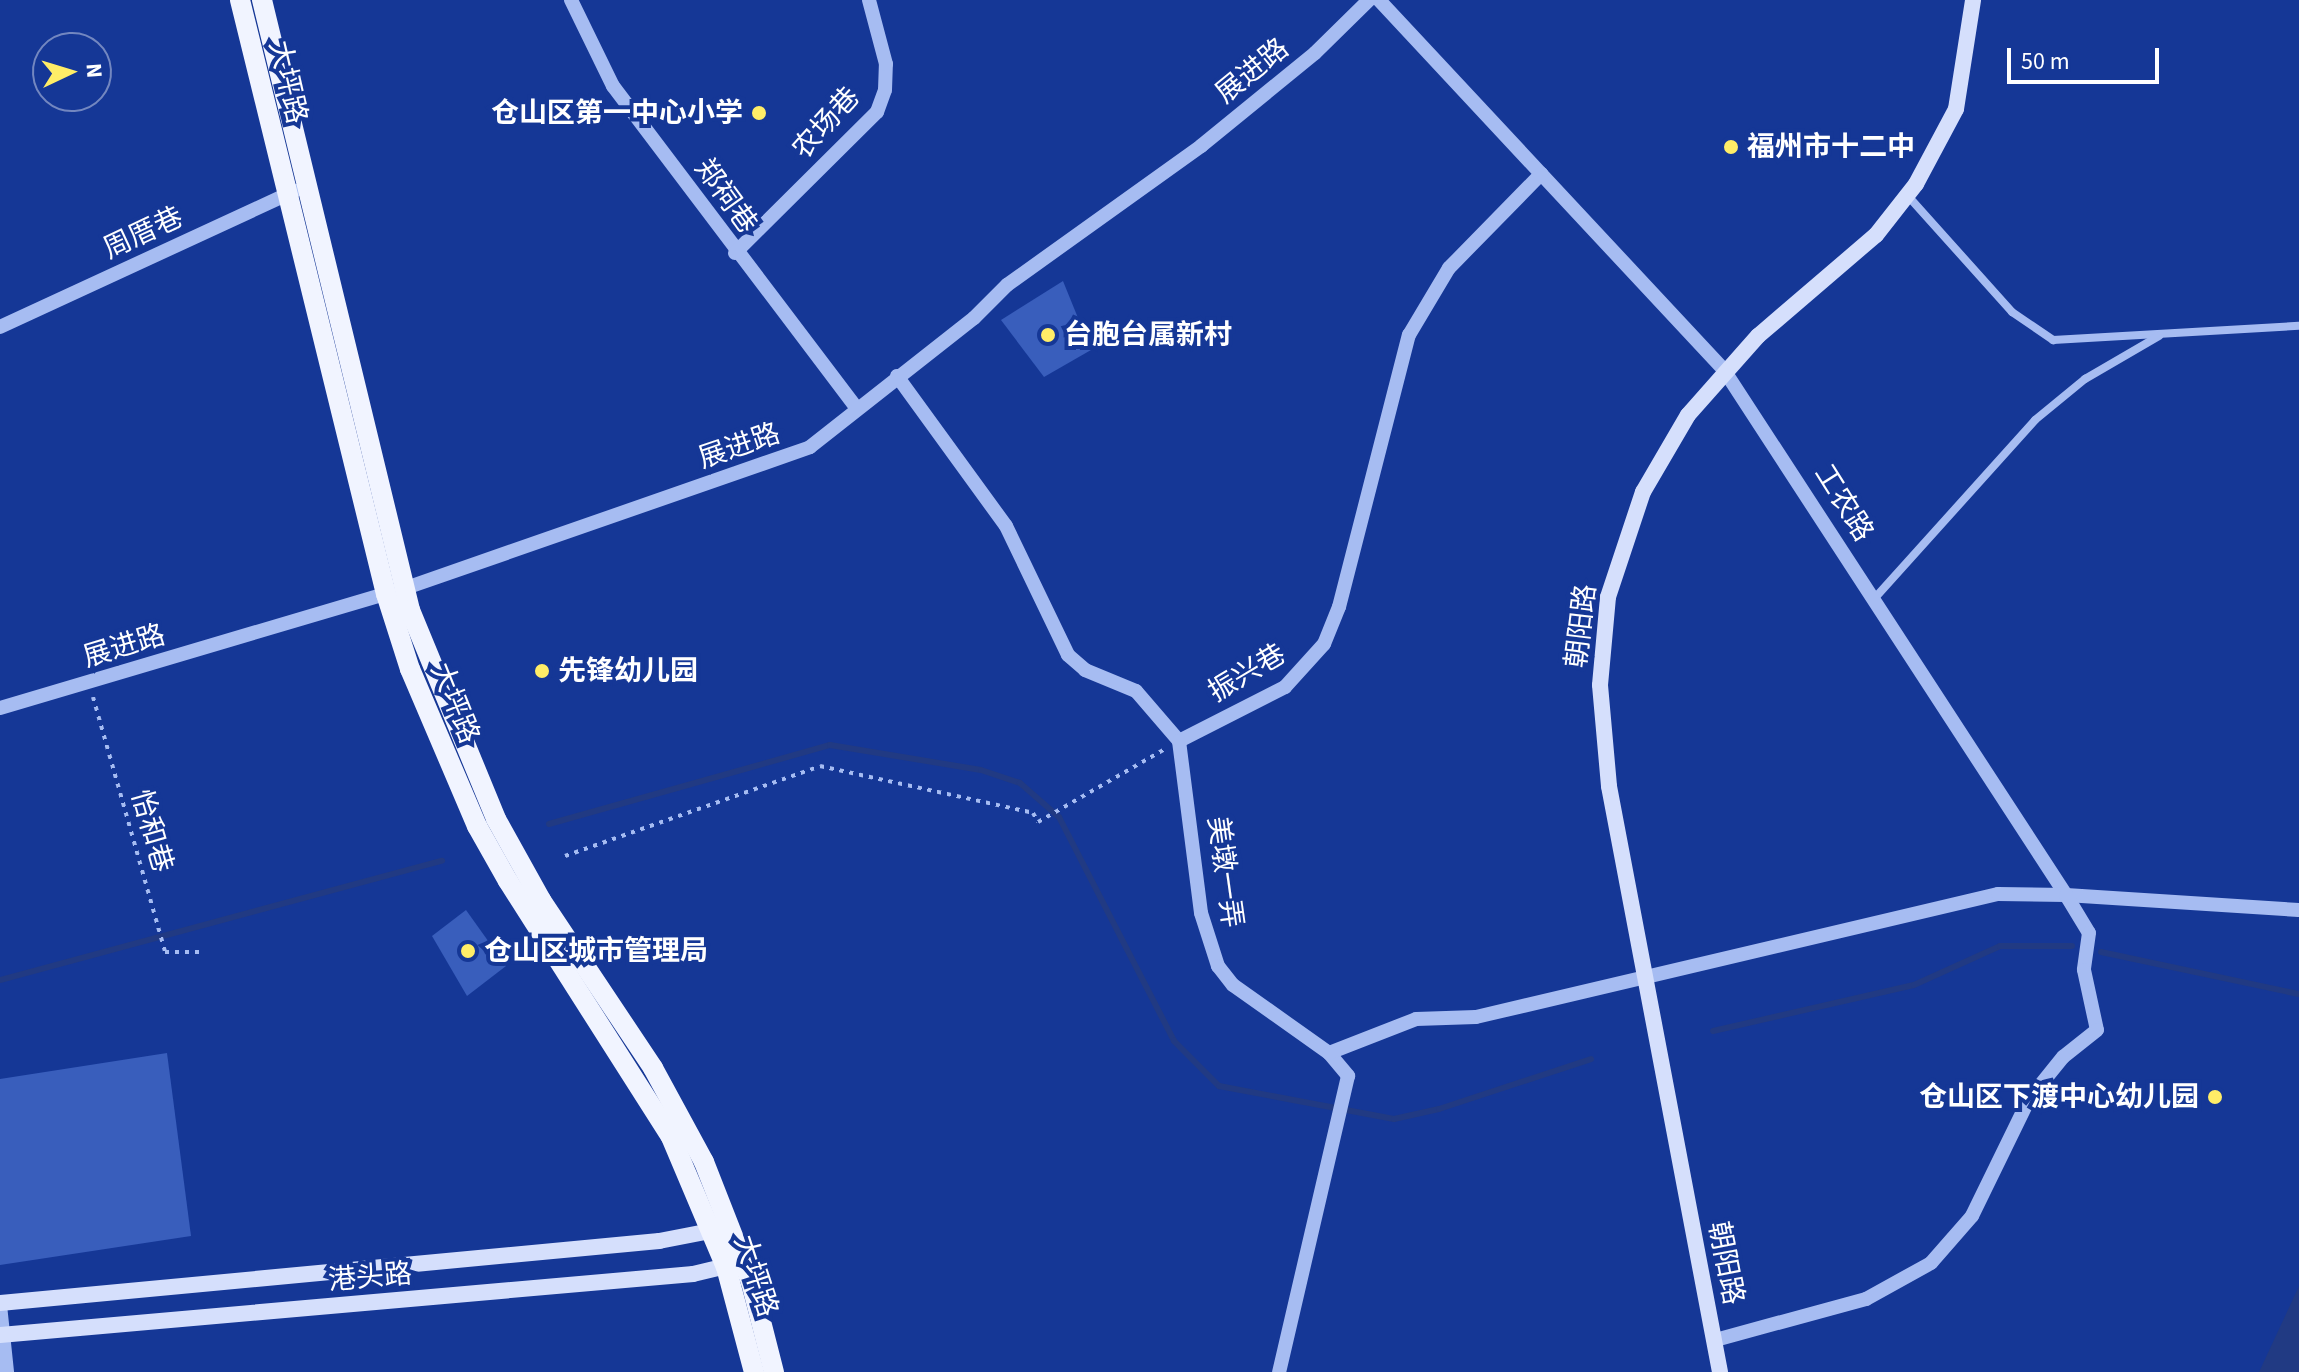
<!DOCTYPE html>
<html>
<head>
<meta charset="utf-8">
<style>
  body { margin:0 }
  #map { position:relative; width:2299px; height:1372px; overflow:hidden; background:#153796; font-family:"Source Sans 3","Noto Sans SC",sans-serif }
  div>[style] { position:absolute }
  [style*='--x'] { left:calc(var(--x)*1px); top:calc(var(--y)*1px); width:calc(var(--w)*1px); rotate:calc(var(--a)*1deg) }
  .water>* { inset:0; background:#213a83 }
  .stream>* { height:6px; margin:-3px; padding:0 3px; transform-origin:3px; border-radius:3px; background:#213a83 }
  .building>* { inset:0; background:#395ebc }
  .path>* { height:4px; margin-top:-2px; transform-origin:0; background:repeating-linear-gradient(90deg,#a6bcf2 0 4px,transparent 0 10px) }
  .minor>* { height:8px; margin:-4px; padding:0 4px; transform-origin:4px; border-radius:4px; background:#a6bcf2 }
  .tertiary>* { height:14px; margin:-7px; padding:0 7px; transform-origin:7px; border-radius:7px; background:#a6bcf2 }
  .secondary>* { height:16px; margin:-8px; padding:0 8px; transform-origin:8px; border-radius:8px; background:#d5dffc }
  .primary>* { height:20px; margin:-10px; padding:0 10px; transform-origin:10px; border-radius:10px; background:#f1f4ff }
  .dots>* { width:22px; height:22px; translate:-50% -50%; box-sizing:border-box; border:4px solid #153796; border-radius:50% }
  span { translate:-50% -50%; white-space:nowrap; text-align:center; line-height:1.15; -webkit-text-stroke:8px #153796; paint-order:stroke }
  .street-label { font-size:28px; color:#fff }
  .poi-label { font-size:28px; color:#fff; font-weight:700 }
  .right { translate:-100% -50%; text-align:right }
  .left { translate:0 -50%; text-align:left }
  .north { position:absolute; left:32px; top:32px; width:80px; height:80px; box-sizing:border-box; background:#153796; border:2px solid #7387c0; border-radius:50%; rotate:86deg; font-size:22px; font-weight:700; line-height:32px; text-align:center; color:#fff }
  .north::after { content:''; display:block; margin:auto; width:28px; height:36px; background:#ffed67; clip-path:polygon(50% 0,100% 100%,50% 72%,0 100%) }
  .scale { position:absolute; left:2007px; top:48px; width:152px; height:36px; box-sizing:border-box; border:4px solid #fff; border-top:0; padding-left:10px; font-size:24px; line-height:28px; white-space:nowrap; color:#fff; -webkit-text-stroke:6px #153796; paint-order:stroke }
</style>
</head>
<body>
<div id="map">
  <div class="water">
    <div style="clip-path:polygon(2299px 1286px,2299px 1372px,2259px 1372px)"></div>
  </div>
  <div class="stream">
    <div style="--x:549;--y:824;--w:292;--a:-15.7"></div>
    <div style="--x:830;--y:745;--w:153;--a:9.4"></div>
    <div style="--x:981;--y:770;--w:41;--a:18.4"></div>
    <div style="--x:1020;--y:783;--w:52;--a:41.1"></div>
    <div style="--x:1059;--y:817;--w:252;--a:62.8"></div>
    <div style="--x:1174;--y:1041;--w:64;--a:45"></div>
    <div style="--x:1219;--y:1086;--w:178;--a:10.7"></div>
    <div style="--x:1394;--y:1119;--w:46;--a:-12.5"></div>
    <div style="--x:1439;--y:1109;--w:160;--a:-18.2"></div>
    <div style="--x:2101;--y:952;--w:202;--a:12"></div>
    <div style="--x:0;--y:980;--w:458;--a:-15.1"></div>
    <div style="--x:1713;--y:1031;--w:206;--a:-12.9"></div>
    <div style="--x:1914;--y:985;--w:94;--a:-24.4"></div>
    <div style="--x:2000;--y:946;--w:72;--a:0"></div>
  </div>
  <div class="building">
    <div style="clip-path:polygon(1063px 281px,1091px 350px,1044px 377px,1001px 320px)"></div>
    <div style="clip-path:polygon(466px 910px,506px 966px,467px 996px,432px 936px)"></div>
    <div style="clip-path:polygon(167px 1053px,191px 1236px,0 1265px,0 1079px)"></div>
  </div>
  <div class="path">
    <div style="--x:93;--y:697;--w:265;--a:74.2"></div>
    <div style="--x:165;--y:952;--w:40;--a:0"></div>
    <div style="--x:565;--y:856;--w:270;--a:-19.4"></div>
    <div style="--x:820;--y:766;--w:218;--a:12.4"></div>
    <div style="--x:1033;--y:813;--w:10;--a:61"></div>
    <div style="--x:1038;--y:822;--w:146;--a:-29.9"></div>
  </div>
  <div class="minor">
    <div style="--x:1908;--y:196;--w:156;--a:48.1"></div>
    <div style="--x:2012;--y:312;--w:50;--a:34.3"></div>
    <div style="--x:2053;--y:340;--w:246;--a:-3.3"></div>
    <div style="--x:1874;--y:599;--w:241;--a:-48"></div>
    <div style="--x:2035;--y:420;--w:65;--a:-39.4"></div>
    <div style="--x:2085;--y:379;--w:86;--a:-30.2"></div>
  </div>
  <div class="tertiary">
    <div style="--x:571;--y:0;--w:96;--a:64"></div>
    <div style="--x:613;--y:86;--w:405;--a:52.9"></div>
    <div style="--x:1379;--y:0;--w:506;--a:47"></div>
    <div style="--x:1724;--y:370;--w:627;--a:56.92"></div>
    <div style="--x:2066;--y:895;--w:233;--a:3.7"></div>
    <div style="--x:735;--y:253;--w:200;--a:-44.8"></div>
    <div style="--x:877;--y:112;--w:23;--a:-70"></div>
    <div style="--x:885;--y:90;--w:26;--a:-88"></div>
    <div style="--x:886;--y:64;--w:66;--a:-104.9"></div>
    <div style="--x:0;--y:327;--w:325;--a:-24.8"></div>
    <div style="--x:897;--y:376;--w:185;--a:54"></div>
    <div style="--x:1006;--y:526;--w:143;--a:64.3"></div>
    <div style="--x:1068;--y:655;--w:23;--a:41"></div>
    <div style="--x:1085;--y:670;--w:55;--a:22.4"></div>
    <div style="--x:1136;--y:691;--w:66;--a:49.3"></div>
    <div style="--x:1179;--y:741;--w:119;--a:-27"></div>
    <div style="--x:1285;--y:687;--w:58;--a:-47.8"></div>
    <div style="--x:1324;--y:644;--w:40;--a:-68"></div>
    <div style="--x:1339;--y:607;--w:281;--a:-75.6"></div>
    <div style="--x:1409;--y:335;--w:78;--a:-59.2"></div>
    <div style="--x:1449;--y:268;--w:132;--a:-45.6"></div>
    <div style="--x:0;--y:708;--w:420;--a:-16.5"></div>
    <div style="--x:403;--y:589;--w:431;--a:-19.2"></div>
    <div style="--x:810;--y:447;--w:209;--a:-38.2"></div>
    <div style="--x:974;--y:318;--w:47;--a:-45"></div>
    <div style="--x:1007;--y:285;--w:239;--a:-35.6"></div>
    <div style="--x:1201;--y:146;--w:147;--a:-39.2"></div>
    <div style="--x:1315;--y:53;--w:76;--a:-44.5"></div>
    <div style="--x:1179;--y:741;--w:173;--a:82.7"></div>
    <div style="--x:1201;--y:913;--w:56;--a:72.2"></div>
    <div style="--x:1218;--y:966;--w:24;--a:52"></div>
    <div style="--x:1233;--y:985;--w:118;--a:35.3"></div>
    <div style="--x:1329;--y:1053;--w:30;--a:50"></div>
    <div style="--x:1348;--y:1076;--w:304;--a:103.1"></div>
    <div style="--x:1329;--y:1053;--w:93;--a:-21.3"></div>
    <div style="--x:1416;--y:1019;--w:60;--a:-1.9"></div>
    <div style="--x:1476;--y:1017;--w:536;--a:-13.26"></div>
    <div style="--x:1998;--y:894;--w:68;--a:0.8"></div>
    <div style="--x:2066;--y:895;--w:44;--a:58.8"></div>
    <div style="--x:2089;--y:933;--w:37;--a:98"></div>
    <div style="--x:2084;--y:970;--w:61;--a:77.8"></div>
    <div style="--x:2097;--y:1030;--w:43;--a:141.5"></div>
    <div style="--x:2063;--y:1057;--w:54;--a:129"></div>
    <div style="--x:2029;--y:1099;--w:130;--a:116"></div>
    <div style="--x:1972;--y:1216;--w:62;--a:131.1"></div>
    <div style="--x:1931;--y:1263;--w:74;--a:151"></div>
    <div style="--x:1866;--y:1299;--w:156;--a:164.8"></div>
    <div style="--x:0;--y:1305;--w:67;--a:84"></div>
  </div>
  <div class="secondary">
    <div style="--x:0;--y:1303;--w:662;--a:-5.37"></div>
    <div style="--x:659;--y:1241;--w:63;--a:-11"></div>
    <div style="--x:0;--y:1335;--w:696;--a:-5.03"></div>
    <div style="--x:693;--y:1274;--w:43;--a:-13.4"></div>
    <div style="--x:1720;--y:1372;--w:596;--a:-100.73"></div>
    <div style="--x:1609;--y:786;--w:101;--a:-95.1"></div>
    <div style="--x:1600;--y:685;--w:88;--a:-84.8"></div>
    <div style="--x:1608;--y:597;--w:111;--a:-71.6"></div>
    <div style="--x:1643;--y:492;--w:89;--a:-59.7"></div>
    <div style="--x:1688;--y:415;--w:106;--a:-48.5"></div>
    <div style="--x:1758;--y:336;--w:155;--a:-40.6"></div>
    <div style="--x:1876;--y:235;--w:65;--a:-51.9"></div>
    <div style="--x:1916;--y:184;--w:85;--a:-61.9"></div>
    <div style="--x:1956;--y:109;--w:110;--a:-81.1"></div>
  </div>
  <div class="primary">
    <div style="--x:240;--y:0;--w:612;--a:76.19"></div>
    <div style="--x:386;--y:594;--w:79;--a:72.3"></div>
    <div style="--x:410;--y:669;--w:171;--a:66.9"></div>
    <div style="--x:477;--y:826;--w:63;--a:60.6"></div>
    <div style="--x:508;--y:881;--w:303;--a:57.5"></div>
    <div style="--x:671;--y:1137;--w:141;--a:67.1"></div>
    <div style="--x:726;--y:1267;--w:109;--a:75.1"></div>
    <div style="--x:262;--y:0;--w:628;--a:76.36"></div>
    <div style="--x:410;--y:610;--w:226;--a:67.6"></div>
    <div style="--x:496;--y:819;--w:93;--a:60.9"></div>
    <div style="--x:541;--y:900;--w:202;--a:56.3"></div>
    <div style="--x:653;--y:1068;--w:107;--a:61.5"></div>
    <div style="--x:704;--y:1162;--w:129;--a:68.6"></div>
    <div style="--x:751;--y:1282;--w:93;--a:75.7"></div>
  </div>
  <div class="dots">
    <div style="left:759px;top:113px;background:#ffed67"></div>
    <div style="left:1731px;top:147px;background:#ffed67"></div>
    <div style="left:1048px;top:335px;background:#ffed67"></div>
    <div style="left:542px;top:671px;background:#ffed67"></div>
    <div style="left:468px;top:951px;background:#ffed67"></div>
    <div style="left:2215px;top:1097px;background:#ffed67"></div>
  </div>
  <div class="street-label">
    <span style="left:1252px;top:71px;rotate:-39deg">展进路</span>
    <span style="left:288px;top:82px;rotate:77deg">大坪路</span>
    <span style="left:826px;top:123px;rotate:-48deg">农场巷</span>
    <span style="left:726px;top:196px;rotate:54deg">郑祠巷</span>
    <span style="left:143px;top:233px;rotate:-25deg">周厝巷</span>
    <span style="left:739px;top:446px;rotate:-19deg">展进路</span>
    <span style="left:1844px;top:503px;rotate:58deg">工农路</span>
    <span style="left:1581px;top:626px;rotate:-83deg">朝阳路</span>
    <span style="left:124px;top:646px;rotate:-17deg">展进路</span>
    <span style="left:1247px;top:673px;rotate:-31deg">振兴巷</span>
    <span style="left:455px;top:703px;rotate:68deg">大坪路</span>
    <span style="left:152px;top:831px;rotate:74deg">怡和巷</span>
    <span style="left:1225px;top:872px;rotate:82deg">美墩一弄</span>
    <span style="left:1726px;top:1263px;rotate:79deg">朝阳路</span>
    <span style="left:756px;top:1276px;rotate:72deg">大坪路</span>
    <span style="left:370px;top:1277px;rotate:-5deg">港头路</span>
  </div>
  <div class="poi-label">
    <span class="right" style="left:743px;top:113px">仓山区第一中心小学</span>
    <span class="left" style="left:1747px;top:147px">福州市十二中</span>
    <span class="left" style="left:1064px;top:335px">台胞台属新村</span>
    <span class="left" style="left:558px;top:671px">先锋幼儿园</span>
    <span class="left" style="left:484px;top:951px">仓山区城市管理局</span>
    <span class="right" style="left:2199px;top:1097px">仓山区下渡中心幼儿园</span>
  </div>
  <div class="north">N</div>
  <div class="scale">50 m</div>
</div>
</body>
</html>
